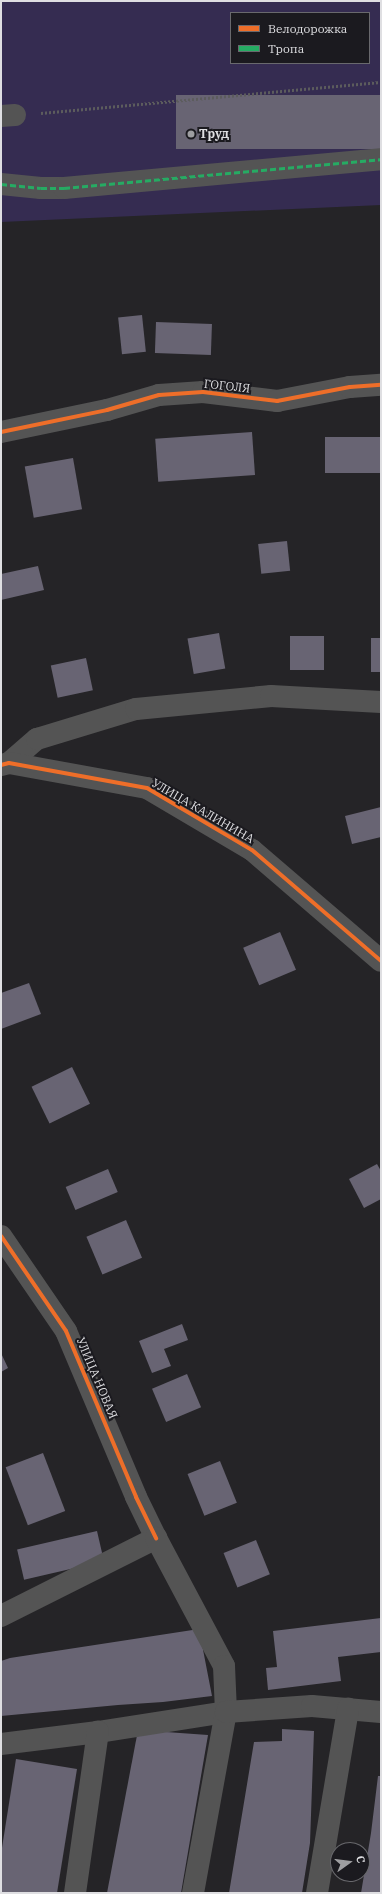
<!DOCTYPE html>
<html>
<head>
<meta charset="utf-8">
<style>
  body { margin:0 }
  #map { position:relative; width:382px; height:1894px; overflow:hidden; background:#252427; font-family:"IBM Plex Serif",serif }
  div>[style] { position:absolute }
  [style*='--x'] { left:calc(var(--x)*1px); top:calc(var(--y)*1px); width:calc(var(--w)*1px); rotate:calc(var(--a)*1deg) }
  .green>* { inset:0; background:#352c51 }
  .building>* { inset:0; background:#686473; transform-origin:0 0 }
  .path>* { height:2.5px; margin-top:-1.25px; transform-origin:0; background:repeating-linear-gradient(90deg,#5c5c5d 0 2px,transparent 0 4px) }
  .minor>* { height:22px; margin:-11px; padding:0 11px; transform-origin:11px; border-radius:11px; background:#545454 }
  .quiet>* { height:3px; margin-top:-1.5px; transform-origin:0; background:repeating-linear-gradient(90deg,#26ab63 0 6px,transparent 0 9px) }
  .cycleway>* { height:4px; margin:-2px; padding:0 2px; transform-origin:2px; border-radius:2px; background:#ee6e29 }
  .dots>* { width:11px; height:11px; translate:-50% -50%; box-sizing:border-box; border:2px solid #1b1a1f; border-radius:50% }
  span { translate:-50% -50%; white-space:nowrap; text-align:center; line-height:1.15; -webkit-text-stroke:4px #1b1a1f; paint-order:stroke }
  .poi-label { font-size:12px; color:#dfdfe2; font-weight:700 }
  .left { translate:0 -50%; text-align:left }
  .street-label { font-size:12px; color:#dfdfe2 }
  .frame { position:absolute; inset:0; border:2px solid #dfdfe2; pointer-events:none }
  .legend { position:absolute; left:230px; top:12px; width:140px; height:52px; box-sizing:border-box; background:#1b1a1f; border:1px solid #69696d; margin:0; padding:5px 7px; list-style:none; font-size:12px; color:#dfdfe2 }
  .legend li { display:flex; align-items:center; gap:8px; height:20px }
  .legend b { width:20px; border:1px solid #69696d }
  .north { position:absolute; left:330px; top:1842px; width:40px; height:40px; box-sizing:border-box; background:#1b1a1f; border:1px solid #69696d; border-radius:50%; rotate:76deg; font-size:11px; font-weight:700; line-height:16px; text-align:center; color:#dfdfe2 }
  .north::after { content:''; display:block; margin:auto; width:14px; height:18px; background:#9e9ea1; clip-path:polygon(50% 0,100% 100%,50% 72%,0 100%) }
</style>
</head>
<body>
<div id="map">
  <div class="green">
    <div style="clip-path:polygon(evenodd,1px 1px,381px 1px,381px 205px,1px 222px,1px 1px,231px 13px,369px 13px,369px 63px,231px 63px,231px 13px)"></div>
  </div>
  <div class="building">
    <div style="left:381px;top:95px;width:54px;height:205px;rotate:90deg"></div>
    <div style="left:142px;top:315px;width:37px;height:24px;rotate:84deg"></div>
    <div style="left:156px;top:322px;width:56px;height:31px;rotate:2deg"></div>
    <div style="left:252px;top:432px;width:43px;height:97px;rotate:86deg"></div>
    <div style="left:381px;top:437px;width:36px;height:56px;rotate:90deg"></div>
    <div style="left:73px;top:458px;width:52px;height:49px;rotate:80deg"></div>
    <div style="left:287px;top:541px;width:30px;height:29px;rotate:84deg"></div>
    <div style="clip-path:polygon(38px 566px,44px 590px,1px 600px,1px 574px)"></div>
    <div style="left:219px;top:633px;width:36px;height:32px;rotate:80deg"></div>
    <div style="left:290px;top:636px;width:34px;height:34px"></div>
    <div style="left:371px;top:638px;width:10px;height:34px"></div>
    <div style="left:86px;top:658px;width:33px;height:36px;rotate:78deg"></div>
    <div style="clip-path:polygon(381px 807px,381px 837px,352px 844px,345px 816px)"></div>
    <div style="left:280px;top:932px;width:41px;height:40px;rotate:67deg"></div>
    <div style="clip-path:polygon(29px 983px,41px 1014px,1px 1029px,1px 993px)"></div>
    <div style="left:72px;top:1067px;width:41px;height:45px;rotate:64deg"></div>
    <div style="clip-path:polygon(377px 1164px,381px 1171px,381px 1199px,364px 1208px,349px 1179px)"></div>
    <div style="left:108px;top:1169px;width:25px;height:46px;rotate:67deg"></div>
    <div style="left:126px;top:1220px;width:41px;height:43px;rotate:67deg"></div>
    <div style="clip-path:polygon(182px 1324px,188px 1340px,164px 1349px,171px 1366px,152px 1373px,139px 1341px)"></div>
    <div style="clip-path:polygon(1px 1353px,8px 1368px,1px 1372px)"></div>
    <div style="left:187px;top:1374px;width:36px;height:38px;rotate:67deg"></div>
    <div style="left:43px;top:1453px;width:62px;height:40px;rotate:69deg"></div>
    <div style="left:220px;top:1461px;width:45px;height:35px;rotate:68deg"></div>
    <div style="left:97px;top:1531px;width:31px;height:82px;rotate:77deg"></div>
    <div style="left:256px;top:1540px;width:37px;height:35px;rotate:68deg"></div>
    <div style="clip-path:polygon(381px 1618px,381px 1652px,338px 1657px,341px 1681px,268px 1690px,266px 1668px,277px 1667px,273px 1631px)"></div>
    <div style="clip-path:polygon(199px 1629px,212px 1696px,163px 1702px,118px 1705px,1px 1716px,1px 1661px,10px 1658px)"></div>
    <div style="clip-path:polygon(282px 1729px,314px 1731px,310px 1843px,302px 1893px,229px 1893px,254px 1742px,282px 1741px)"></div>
    <div style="clip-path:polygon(138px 1730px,208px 1735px,181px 1893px,107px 1893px)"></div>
    <div style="clip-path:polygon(16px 1759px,77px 1769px,57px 1893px,1px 1893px,1px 1854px)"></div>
    <div style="clip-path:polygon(378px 1776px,381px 1776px,381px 1893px,361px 1893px,371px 1833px)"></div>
  </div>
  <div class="path">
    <div style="--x:41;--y:113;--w:341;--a:-5.2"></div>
  </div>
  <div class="minor">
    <div style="--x:1;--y:116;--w:14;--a:-4"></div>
    <div style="--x:1;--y:184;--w:40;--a:5.7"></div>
    <div style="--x:41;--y:188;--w:23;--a:0"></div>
    <div style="--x:64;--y:188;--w:318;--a:-5.2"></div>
    <div style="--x:1;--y:432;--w:108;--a:-11.7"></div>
    <div style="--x:107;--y:410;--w:54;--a:-16.1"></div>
    <div style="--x:159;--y:395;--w:44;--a:-3.9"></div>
    <div style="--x:203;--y:392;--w:75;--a:6.9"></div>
    <div style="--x:277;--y:401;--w:74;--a:-10.9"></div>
    <div style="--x:350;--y:387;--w:31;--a:-4"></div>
    <div style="--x:9;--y:763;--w:37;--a:-41"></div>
    <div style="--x:37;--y:739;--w:103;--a:-16.9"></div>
    <div style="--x:136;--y:709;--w:136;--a:-5.5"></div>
    <div style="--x:271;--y:696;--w:110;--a:3.1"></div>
    <div style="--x:1;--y:765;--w:8;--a:-14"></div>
    <div style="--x:9;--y:763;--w:140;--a:10.3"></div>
    <div style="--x:147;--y:788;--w:122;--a:30.6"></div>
    <div style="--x:252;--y:850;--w:170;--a:40.7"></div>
    <div style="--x:1;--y:1236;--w:115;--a:55.6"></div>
    <div style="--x:66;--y:1331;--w:180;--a:67.1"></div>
    <div style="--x:136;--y:1497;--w:46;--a:64"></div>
    <div style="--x:1;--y:1616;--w:174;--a:-26.7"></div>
    <div style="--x:156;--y:1538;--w:145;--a:62"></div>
    <div style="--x:224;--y:1666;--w:46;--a:87.5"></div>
    <div style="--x:226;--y:1712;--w:130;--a:171.1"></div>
    <div style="--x:98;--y:1732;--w:98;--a:172.9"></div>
    <div style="--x:75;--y:1893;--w:163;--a:-81.9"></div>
    <div style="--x:193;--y:1893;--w:184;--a:-79.7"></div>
    <div style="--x:226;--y:1712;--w:86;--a:-4"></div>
    <div style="--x:312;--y:1706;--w:69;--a:5"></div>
    <div style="--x:317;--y:1893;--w:187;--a:-80.4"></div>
  </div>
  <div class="quiet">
    <div style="--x:1;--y:184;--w:40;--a:5.7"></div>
    <div style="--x:41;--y:188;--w:23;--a:0"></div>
    <div style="--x:64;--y:188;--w:318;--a:-5.2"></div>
  </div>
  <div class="cycleway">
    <div style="--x:1;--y:432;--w:108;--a:-11.7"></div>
    <div style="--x:107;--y:410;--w:54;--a:-16.1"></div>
    <div style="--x:159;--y:395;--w:44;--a:-3.9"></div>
    <div style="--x:203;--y:392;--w:75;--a:6.9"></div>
    <div style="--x:277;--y:401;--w:74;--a:-10.9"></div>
    <div style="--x:350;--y:387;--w:31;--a:-4"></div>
    <div style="--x:1;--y:765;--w:8;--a:-14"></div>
    <div style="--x:9;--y:763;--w:140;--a:10.3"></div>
    <div style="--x:147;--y:788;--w:122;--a:30.6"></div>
    <div style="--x:252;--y:850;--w:170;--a:40.7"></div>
    <div style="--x:1;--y:1236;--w:115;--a:55.6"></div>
    <div style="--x:66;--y:1331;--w:180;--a:67.1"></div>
    <div style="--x:136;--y:1497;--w:46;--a:64"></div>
  </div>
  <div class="dots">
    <div style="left:191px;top:134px;background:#9e9ea1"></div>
  </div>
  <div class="poi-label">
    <span class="left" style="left:199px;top:134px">Труд</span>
  </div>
  <div class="street-label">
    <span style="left:227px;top:386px;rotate:6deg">ГОГОЛЯ</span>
    <span style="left:203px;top:811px;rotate:30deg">УЛИЦА КАЛИНИНА</span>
    <span style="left:97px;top:1378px;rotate:67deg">УЛИЦА НОВАЯ</span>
  </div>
  <div class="frame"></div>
  <ul class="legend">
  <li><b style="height:5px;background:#ee6e29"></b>Велодорожка</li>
  <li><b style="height:5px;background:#26ab63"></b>Тропа</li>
  </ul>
  <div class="north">С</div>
</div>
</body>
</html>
